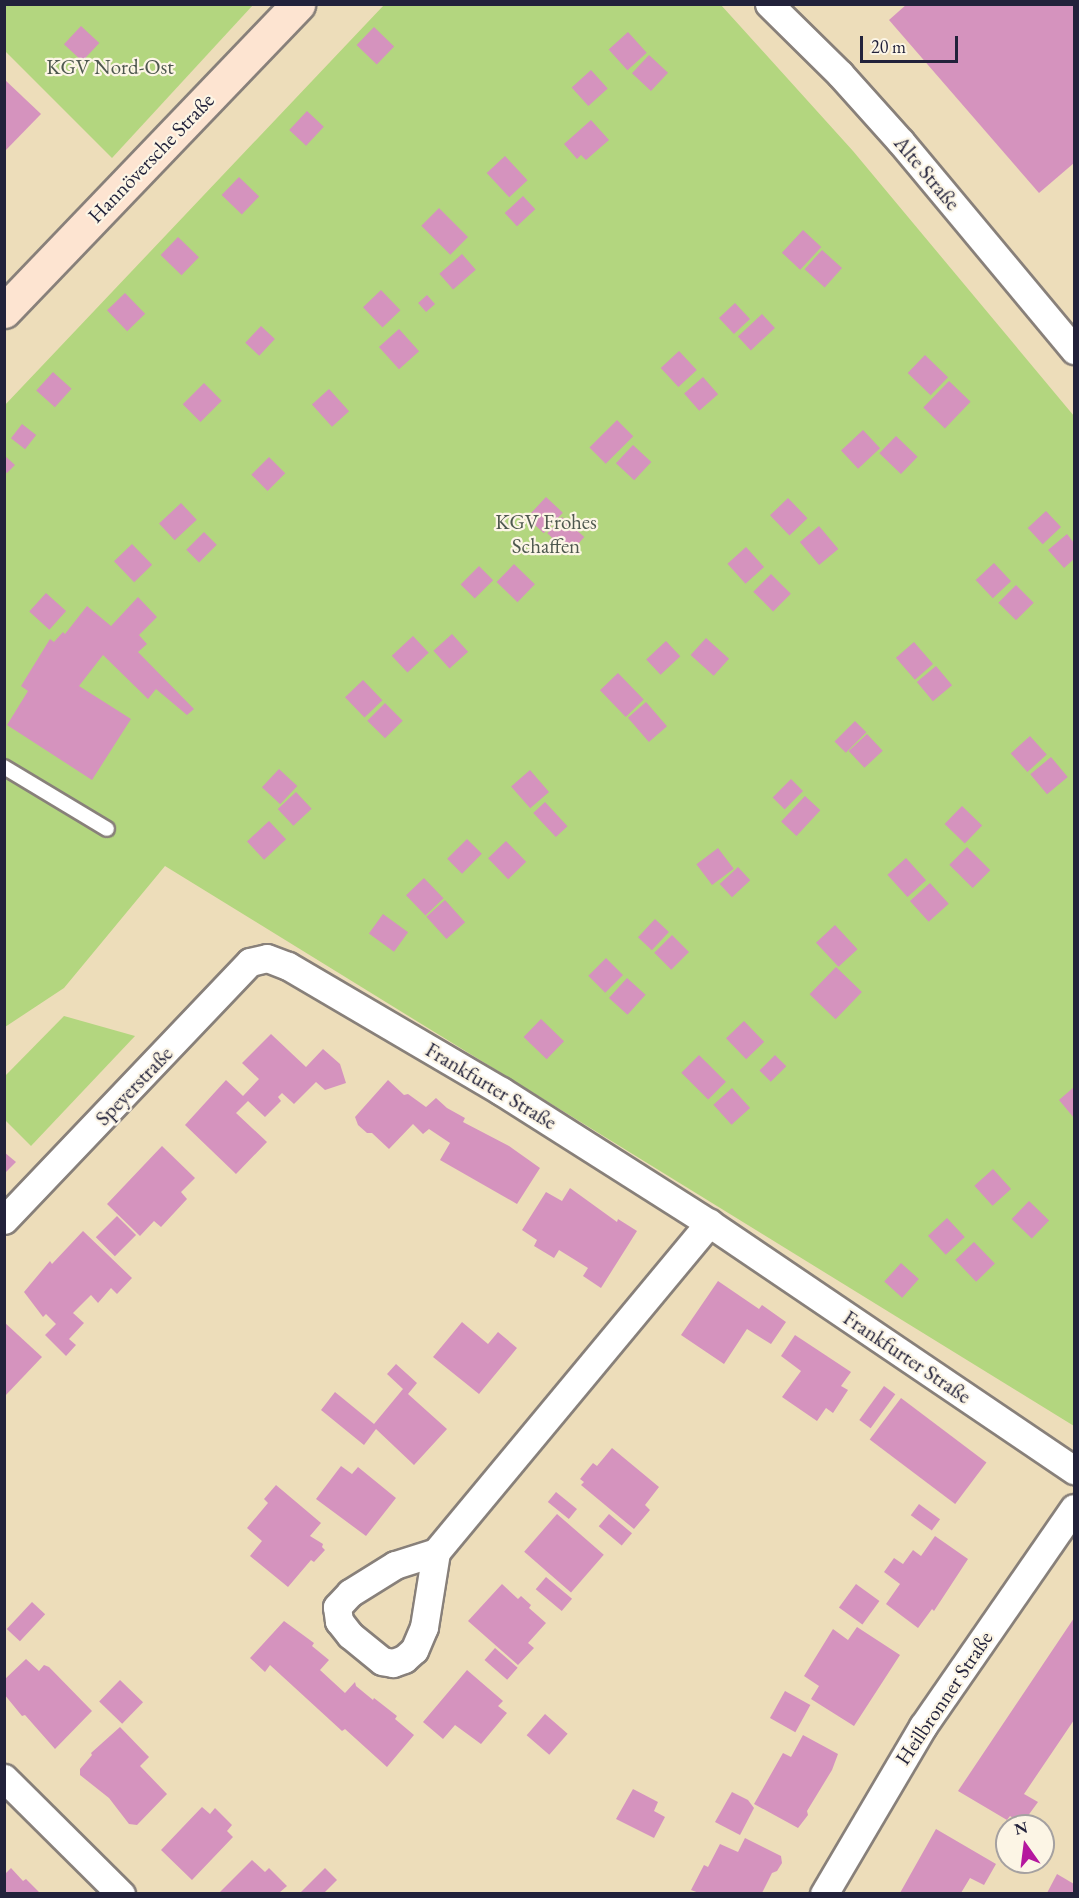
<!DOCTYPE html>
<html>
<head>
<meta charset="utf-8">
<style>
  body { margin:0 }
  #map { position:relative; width:1079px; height:1898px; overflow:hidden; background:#edddba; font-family:"EB Garamond",serif }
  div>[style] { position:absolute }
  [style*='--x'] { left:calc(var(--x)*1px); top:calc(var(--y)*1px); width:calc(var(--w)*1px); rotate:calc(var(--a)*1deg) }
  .green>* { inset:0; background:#b3d67f }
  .building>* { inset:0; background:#d593be; transform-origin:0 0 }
  .roads { filter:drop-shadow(2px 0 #88807a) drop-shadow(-2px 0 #88807a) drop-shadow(0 2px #88807a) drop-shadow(0 -2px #88807a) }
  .lane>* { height:14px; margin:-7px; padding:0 7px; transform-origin:7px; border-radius:7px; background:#fff }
  .street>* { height:27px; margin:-13.5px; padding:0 13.5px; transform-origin:13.5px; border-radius:13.5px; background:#fff }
  .secondary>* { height:33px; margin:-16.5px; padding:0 16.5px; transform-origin:16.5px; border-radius:16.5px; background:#fde4d1 }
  span { translate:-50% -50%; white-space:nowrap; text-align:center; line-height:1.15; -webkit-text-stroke:4.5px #fcf5e5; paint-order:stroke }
  .park-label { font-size:21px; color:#4e584f }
  .street-label { font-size:21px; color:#22223b }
  .frame { position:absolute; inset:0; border:6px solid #22223b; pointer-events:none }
  .north { position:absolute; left:995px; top:1814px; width:60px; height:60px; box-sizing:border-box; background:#fcf5e5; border:2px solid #a5a1a1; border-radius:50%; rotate:346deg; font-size:16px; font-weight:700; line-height:24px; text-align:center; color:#22223b }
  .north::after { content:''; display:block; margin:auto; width:21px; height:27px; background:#b5179e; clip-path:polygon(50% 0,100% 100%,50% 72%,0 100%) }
  .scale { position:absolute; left:860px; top:36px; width:98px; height:27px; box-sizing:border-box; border:3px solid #22223b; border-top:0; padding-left:8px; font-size:18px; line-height:21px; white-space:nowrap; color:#22223b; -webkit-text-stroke:4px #fcf5e5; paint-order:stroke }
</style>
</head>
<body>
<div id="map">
  <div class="green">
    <div style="clip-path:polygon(4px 5px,253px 5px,112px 158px,5px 51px)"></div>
    <div style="clip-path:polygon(384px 5px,721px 5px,853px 151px,1074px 416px,1074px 1426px,165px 866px,64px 988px,5px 1027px,4px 406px)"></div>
    <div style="clip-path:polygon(64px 1016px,135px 1036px,31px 1146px,5px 1120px,5px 1076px)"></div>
  </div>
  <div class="building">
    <div style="clip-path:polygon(907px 4px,1074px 4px,1074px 163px,1039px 193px,889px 20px)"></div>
    <div style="left:81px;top:26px;width:25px;height:25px;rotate:43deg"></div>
    <div style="left:374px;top:27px;width:28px;height:25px;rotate:44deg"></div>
    <div style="left:628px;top:32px;width:28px;height:26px;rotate:48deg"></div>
    <div style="left:649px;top:55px;width:26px;height:25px;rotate:43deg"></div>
    <div style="left:591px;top:70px;width:25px;height:26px;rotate:48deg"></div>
    <div style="clip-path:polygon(4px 79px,41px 114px,4px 152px)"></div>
    <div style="left:307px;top:111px;width:23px;height:26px;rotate:43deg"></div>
    <div style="clip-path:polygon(591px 120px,609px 140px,586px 160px,581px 155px,577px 159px,564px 144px)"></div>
    <div style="left:505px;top:156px;width:33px;height:25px;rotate:47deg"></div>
    <div style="left:239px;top:177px;width:28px;height:25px;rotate:44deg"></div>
    <div style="left:523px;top:196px;width:18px;height:25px;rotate:47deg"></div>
    <div style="left:439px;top:208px;width:41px;height:25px;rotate:45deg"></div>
    <div style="left:803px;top:230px;width:25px;height:31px;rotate:43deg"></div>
    <div style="left:178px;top:237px;width:29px;height:25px;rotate:44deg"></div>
    <div style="left:822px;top:250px;width:27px;height:26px;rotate:42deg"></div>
    <div style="left:462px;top:254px;width:21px;height:30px;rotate:49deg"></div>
    <div style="left:381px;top:290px;width:28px;height:25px;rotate:46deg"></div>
    <div style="left:125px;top:293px;width:29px;height:25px;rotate:46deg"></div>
    <div style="left:427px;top:295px;width:12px;height:12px;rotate:48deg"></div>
    <div style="left:735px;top:303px;width:22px;height:22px;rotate:47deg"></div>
    <div style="left:762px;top:314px;width:19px;height:33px;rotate:47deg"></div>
    <div style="left:261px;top:326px;width:19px;height:23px;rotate:43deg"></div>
    <div style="left:399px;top:329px;width:30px;height:27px;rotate:48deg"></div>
    <div style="left:679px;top:351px;width:26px;height:25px;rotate:47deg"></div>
    <div style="left:925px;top:355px;width:32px;height:25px;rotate:44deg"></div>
    <div style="left:53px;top:372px;width:25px;height:25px;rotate:42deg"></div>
    <div style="left:703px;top:377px;width:23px;height:25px;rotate:49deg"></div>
    <div style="left:949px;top:381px;width:30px;height:37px;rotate:44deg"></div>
    <div style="left:204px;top:383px;width:25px;height:30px;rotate:45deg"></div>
    <div style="left:329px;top:389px;width:30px;height:23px;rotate:48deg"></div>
    <div style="left:617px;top:420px;width:23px;height:39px;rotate:45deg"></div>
    <div style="left:22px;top:424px;width:18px;height:18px;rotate:38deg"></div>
    <div style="left:863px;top:430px;width:25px;height:30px;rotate:47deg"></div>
    <div style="left:896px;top:436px;width:30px;height:24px;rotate:44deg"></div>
    <div style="left:633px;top:445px;width:25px;height:25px;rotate:43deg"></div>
    <div style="clip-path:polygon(4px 455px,15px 465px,7px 473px,4px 471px)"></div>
    <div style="left:269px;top:457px;width:23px;height:25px;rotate:45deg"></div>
    <div style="left:546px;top:497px;width:23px;height:28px;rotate:43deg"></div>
    <div style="left:788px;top:498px;width:28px;height:25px;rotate:46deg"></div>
    <div style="left:181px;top:503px;width:23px;height:30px;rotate:47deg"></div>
    <div style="left:1046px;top:511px;width:22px;height:25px;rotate:47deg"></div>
    <div style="left:562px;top:517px;width:30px;height:22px;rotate:42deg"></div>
    <div style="left:819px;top:526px;width:30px;height:25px;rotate:50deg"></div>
    <div style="left:204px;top:532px;width:18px;height:25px;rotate:45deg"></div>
    <div style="clip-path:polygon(1067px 534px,1074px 543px,1074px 559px,1064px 568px,1048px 550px)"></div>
    <div style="left:132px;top:544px;width:29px;height:25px;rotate:46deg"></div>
    <div style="left:746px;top:547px;width:27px;height:25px;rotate:48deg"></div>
    <div style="left:994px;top:563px;width:25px;height:25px;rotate:47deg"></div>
    <div style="left:514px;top:564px;width:29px;height:25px;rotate:44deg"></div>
    <div style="left:479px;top:566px;width:20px;height:26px;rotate:45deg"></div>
    <div style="left:771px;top:574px;width:28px;height:25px;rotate:45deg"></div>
    <div style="left:1016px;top:585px;width:25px;height:25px;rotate:45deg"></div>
    <div style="left:46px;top:593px;width:27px;height:25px;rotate:42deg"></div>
    <div style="clip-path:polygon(138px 597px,157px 617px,139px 635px,147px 644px,138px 652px,194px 709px,187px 715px,156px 689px,148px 699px,103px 655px,79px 686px,131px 719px,92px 780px,7px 725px,28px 691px,21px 686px,50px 639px,54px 642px,63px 632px,65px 634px,87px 606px,111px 626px)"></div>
    <div style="left:452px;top:634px;width:24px;height:25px;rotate:48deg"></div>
    <div style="left:413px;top:636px;width:23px;height:29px;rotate:47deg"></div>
    <div style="left:706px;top:638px;width:31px;height:23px;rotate:42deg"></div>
    <div style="left:666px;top:641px;width:21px;height:27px;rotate:47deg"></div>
    <div style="left:914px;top:642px;width:29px;height:24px;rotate:49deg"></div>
    <div style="left:936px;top:666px;width:25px;height:25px;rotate:50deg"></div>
    <div style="left:618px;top:673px;width:37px;height:25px;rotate:46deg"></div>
    <div style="left:363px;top:680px;width:28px;height:25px;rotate:46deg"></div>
    <div style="left:646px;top:702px;width:32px;height:24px;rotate:49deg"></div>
    <div style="left:385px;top:703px;width:25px;height:25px;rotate:45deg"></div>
    <div style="left:855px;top:721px;width:16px;height:29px;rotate:45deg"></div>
    <div style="left:867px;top:734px;width:23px;height:25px;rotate:47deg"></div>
    <div style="left:1030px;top:736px;width:25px;height:26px;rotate:48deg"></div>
    <div style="left:1051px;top:757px;width:26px;height:27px;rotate:50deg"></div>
    <div style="left:279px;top:769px;width:25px;height:25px;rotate:43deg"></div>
    <div style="left:530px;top:770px;width:29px;height:25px;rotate:49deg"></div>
    <div style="left:791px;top:779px;width:17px;height:26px;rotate:45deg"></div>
    <div style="left:296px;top:792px;width:23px;height:25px;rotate:47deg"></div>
    <div style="left:805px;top:796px;width:21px;height:35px;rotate:43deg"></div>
    <div style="left:545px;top:802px;width:33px;height:16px;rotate:47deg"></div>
    <div style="left:962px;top:806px;width:28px;height:25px;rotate:44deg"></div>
    <div style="left:269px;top:821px;width:25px;height:30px;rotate:47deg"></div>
    <div style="left:467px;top:839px;width:21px;height:28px;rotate:45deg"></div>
    <div style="left:506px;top:841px;width:29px;height:25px;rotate:46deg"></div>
    <div style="left:967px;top:847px;width:33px;height:25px;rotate:45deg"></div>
    <div style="left:718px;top:848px;width:26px;height:27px;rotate:53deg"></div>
    <div style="left:906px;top:858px;width:30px;height:25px;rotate:48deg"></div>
    <div style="left:738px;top:867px;width:18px;height:25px;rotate:47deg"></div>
    <div style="left:424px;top:878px;width:28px;height:25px;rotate:46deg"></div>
    <div style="left:930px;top:883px;width:28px;height:27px;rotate:48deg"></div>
    <div style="left:445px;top:900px;width:30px;height:25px;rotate:48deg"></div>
    <div style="left:383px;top:914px;width:31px;height:24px;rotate:36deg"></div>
    <div style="left:655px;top:919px;width:19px;height:25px;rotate:43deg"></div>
    <div style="left:835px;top:925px;width:33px;height:26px;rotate:47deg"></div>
    <div style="left:672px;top:935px;width:24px;height:25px;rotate:45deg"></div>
    <div style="left:606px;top:958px;width:24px;height:25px;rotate:45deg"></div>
    <div style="left:836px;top:967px;width:36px;height:38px;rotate:44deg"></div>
    <div style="left:627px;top:978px;width:25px;height:27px;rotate:42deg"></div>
    <div style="left:541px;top:1019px;width:32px;height:25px;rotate:44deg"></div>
    <div style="left:744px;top:1021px;width:29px;height:25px;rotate:46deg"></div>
    <div style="clip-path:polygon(271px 1034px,306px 1067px,323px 1049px,340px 1064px,346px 1083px,325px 1090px,316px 1082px,294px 1104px,282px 1093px,278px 1097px,281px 1101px,265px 1117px,248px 1101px,236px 1113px,267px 1142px,236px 1174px,185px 1125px,226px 1080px,243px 1096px,259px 1079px,242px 1063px)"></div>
    <div style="left:699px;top:1055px;width:38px;height:25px;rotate:45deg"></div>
    <div style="left:775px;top:1055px;width:16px;height:22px;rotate:45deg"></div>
    <div style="clip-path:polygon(388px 1080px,404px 1095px,408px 1094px,426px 1107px,436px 1098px,447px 1108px,465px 1118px,463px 1122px,509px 1146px,540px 1168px,517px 1204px,440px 1160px,450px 1143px,429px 1129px,423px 1134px,413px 1124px,389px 1149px,372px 1133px,367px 1133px,358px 1125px,355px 1117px)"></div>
    <div style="clip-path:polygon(1074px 1087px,1074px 1118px,1059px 1100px)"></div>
    <div style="left:732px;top:1088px;width:27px;height:25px;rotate:48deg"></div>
    <div style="clip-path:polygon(162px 1146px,195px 1178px,181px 1192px,187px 1199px,161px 1227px,154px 1221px,140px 1236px,107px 1204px)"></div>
    <div style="clip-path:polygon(4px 1152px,16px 1162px,4px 1174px)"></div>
    <div style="left:993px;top:1169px;width:27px;height:25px;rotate:48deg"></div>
    <div style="clip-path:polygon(570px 1188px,617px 1222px,618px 1219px,637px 1231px,601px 1288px,583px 1276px,588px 1268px,559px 1250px,554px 1258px,534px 1246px,537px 1240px,522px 1230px,546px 1192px,562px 1201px)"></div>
    <div style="left:1029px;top:1201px;width:28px;height:25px;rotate:44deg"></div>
    <div style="left:117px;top:1216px;width:27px;height:30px;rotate:45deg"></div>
    <div style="left:947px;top:1218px;width:26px;height:26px;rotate:47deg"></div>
    <div style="clip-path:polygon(83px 1231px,132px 1278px,117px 1294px,111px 1288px,98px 1303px,91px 1295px,73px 1313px,84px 1323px,69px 1339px,76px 1345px,66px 1356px,45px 1335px,56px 1324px,46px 1314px,43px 1317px,24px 1292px,50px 1261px,52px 1264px)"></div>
    <div style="left:974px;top:1242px;width:30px;height:26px;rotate:46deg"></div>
    <div style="left:901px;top:1263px;width:24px;height:25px;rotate:42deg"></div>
    <div style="clip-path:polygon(718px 1281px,759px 1309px,762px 1305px,786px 1322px,771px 1344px,747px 1329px,724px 1364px,681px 1335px)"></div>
    <div style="clip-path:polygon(4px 1322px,42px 1357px,4px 1397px)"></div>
    <div style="clip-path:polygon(462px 1322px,488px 1344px,498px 1332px,517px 1348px,479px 1394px,433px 1357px)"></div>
    <div style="clip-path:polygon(795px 1335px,851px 1372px,841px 1386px,848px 1390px,833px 1413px,826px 1408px,817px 1421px,782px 1397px,801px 1371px,781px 1356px)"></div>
    <div style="clip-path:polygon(396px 1364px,417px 1383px,408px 1394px,447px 1429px,414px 1465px,376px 1429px,364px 1445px,321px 1410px,335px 1392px,374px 1424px,403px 1389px,387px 1374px)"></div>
    <div style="left:884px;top:1386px;width:14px;height:42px;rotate:36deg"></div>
    <div style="left:901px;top:1398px;width:107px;height:52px;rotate:37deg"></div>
    <div style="clip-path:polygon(612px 1448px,659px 1487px,645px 1505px,650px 1510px,634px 1529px,581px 1485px,584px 1482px,580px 1479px,593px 1463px,597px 1466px)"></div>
    <div style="clip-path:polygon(341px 1466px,352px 1474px,358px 1467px,396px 1498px,366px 1536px,316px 1499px)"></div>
    <div style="clip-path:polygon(276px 1485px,321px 1523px,310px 1536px,323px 1544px,322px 1547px,325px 1550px,314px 1562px,311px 1560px,288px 1587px,250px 1556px,262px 1541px,247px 1528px,268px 1503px,264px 1499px)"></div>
    <div style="left:556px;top:1492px;width:27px;height:13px;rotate:39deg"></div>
    <div style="left:919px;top:1504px;width:26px;height:14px;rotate:36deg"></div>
    <div style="left:557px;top:1514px;width:62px;height:50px;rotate:41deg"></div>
    <div style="left:609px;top:1514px;width:30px;height:16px;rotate:40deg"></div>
    <div style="clip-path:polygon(935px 1536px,968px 1559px,934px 1611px,932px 1609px,918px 1628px,886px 1604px,900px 1584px,884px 1572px,894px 1558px,903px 1564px,913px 1550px,921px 1556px)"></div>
    <div style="left:546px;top:1577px;width:34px;height:16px;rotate:40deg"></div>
    <div style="clip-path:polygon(502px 1584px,518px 1599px,521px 1596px,531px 1605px,529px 1608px,546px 1623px,528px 1643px,534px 1648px,518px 1665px,468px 1621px)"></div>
    <div style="left:856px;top:1584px;width:29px;height:29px;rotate:36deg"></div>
    <div style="left:32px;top:1602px;width:18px;height:37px;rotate:43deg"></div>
    <div style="clip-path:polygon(1074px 1618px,1074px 1720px,1024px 1794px,1038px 1802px,1022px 1824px,1010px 1816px,1007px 1820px,958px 1791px)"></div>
    <div style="clip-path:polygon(284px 1621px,314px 1643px,312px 1646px,329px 1660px,320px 1670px,345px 1693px,355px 1682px,356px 1686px,373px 1700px,374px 1698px,397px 1716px,395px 1719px,414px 1735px,387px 1767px,345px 1729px,342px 1731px,270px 1665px,265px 1672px,250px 1658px)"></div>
    <div style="clip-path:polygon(857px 1627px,900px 1655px,854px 1726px,811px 1699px,819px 1686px,804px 1676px,833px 1629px,848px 1640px)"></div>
    <div style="left:495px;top:1648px;width:30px;height:16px;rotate:41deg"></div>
    <div style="clip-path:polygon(26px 1659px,39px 1671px,44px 1665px,49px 1667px,92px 1711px,55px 1749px,25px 1715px,22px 1716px,4px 1694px,4px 1680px)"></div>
    <div style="clip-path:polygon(467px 1670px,503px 1701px,498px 1706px,507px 1713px,481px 1744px,455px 1725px,443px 1739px,423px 1722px)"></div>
    <div style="left:120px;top:1680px;width:32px;height:30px;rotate:44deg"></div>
    <div style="left:785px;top:1691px;width:29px;height:31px;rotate:29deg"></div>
    <div style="left:545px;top:1714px;width:30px;height:28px;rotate:41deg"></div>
    <div style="clip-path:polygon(120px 1727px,149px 1757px,140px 1766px,167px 1794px,137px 1825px,129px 1824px,109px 1798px,80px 1775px,80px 1769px,92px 1755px,91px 1753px)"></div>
    <div style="clip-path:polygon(803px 1735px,838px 1754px,832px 1770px,807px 1811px,808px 1815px,798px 1828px,754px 1804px,783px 1753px,791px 1757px)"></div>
    <div style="clip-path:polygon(633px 1789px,658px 1802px,654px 1811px,665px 1817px,654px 1838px,616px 1819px)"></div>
    <div style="clip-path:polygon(732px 1792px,748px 1800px,754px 1808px,740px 1835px,715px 1822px)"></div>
    <div style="clip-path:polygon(202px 1807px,210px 1814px,215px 1808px,232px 1825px,227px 1831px,233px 1837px,192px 1880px,161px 1850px)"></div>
    <div style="clip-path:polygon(936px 1829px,996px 1864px,984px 1885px,970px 1878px,961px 1893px,900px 1893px)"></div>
    <div style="clip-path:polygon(745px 1838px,781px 1856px,782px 1863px,777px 1871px,772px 1873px,762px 1893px,699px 1893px,691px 1890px,704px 1865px,708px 1867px,720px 1844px,738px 1852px)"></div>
    <div style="clip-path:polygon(252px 1860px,265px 1872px,269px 1868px,287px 1886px,279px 1893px,219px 1893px)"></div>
    <div style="clip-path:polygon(11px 1868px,23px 1881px,26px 1879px,40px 1893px,4px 1893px,4px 1875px)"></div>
    <div style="clip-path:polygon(325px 1868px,337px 1880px,324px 1893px,300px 1893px)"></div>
    <div style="clip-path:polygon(1057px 1874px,1074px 1884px,1074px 1893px,1047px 1893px)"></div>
  </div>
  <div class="roads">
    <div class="lane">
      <div style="--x:4;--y:767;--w:120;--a:31"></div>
    </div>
    <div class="street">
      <div style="--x:769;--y:4;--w:100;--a:44.6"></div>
      <div style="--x:840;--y:74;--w:91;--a:48.1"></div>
      <div style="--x:901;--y:142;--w:271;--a:50.2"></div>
      <div style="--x:4;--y:1220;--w:356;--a:-46.4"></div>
      <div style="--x:250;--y:962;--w:17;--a:-13"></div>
      <div style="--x:267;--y:958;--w:22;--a:21"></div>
      <div style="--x:288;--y:966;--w:247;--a:30.4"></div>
      <div style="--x:501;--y:1091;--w:246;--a:32.4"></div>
      <div style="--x:709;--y:1223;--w:441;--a:34.1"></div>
      <div style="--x:436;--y:1552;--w:76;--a:99.1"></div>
      <div style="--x:424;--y:1627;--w:25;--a:113"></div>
      <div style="--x:414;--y:1650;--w:13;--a:138"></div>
      <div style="--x:404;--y:1659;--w:12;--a:160"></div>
      <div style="--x:393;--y:1663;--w:11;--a:-170"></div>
      <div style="--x:382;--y:1661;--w:41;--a:-140.9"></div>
      <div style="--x:350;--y:1635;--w:18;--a:-128"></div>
      <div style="--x:339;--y:1621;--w:14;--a:-98"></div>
      <div style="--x:337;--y:1607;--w:19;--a:-47"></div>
      <div style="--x:350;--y:1593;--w:53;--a:-31.9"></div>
      <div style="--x:395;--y:1565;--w:43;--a:-17.6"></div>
      <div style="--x:436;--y:1552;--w:428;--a:-50.3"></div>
      <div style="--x:4;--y:1778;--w:165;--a:44.8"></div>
      <div style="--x:824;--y:1894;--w:195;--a:-59.5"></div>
      <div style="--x:923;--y:1726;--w:265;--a:-55.3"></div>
    </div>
    <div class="secondary">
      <div style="--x:4;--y:311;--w:425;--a:-46.2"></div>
    </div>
  </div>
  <div class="park-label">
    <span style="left:110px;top:67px">KGV Nord-Ost</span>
    <span style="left:546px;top:534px">KGV Frohes<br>Schaffen</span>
  </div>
  <div class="street-label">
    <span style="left:151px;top:158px;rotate:-46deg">Hannöversche Straße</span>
    <span style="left:927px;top:173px;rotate:50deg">Alte Straße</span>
    <span style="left:134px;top:1086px;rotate:-46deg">Speyerstraße</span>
    <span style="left:491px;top:1086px;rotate:31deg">Frankfurter Straße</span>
    <span style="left:907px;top:1357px;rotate:34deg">Frankfurter Straße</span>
    <span style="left:944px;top:1698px;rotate:-56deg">Heilbronner Straße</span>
  </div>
  <div class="frame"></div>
  <div class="north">N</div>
  <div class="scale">20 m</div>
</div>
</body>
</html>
